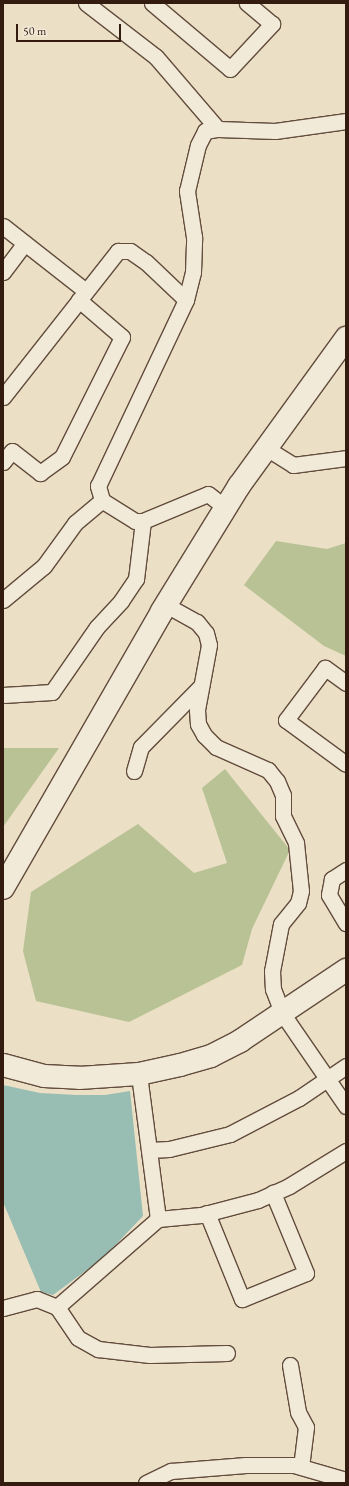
<!DOCTYPE html>
<html>
<head>
<meta charset="utf-8">
<style>
  body { margin:0 }
  #map { position:relative; width:349px; height:1486px; overflow:hidden; background:#ebdfc5; font-family:"EB Garamond",serif }
  div>[style] { position:absolute }
  [style*='--x'] { left:calc(var(--x)*1px); top:calc(var(--y)*1px); width:calc(var(--w)*1px); rotate:calc(var(--a)*1deg) }
  .green>* { inset:0; background:#b8c294 }
  .water>* { inset:0; background:#98bdb3 }
  .roads { filter:drop-shadow(1px 0 #624c3c) drop-shadow(-1px 0 #624c3c) drop-shadow(0 1px #624c3c) drop-shadow(0 -1px #624c3c) }
  .street>* { height:15px; margin:-7.5px; padding:0 7.5px; transform-origin:7.5px; border-radius:7.5px; background:#f2ead9 }
  .secondary>* { height:22px; margin:-11px; padding:0 11px; transform-origin:11px; border-radius:11px; background:#f2ead9 }
  span { translate:-50% -50%; white-space:nowrap; text-align:center; line-height:1.15; -webkit-text-stroke:3px #f2ead9; paint-order:stroke }
  .frame { position:absolute; inset:0; border:4px solid #341b0f; pointer-events:none }
  .scale { position:absolute; left:16px; top:24px; width:105px; height:18px; box-sizing:border-box; border:2px solid #341b0f; border-top:0; padding-left:5px; font-size:12px; line-height:14px; white-space:nowrap; color:#341b0f; -webkit-text-stroke:3px #f2ead9; paint-order:stroke }
</style>
</head>
<body>
<div id="map">
  <div class="green">
    <div style="clip-path:polygon(276px 541px,327px 549px,346px 543px,346px 656px,324px 646px,244px 585px)"></div>
    <div style="clip-path:polygon(3px 748px,59px 748px,3px 827px)"></div>
    <div style="clip-path:polygon(225px 769px,290px 850px,252px 929px,242px 965px,129px 1022px,36px 1001px,23px 951px,31px 892px,138px 824px,194px 873px,227px 863px,202px 788px)"></div>
  </div>
  <div class="water">
    <div style="clip-path:polygon(3px 1085px,40px 1093px,76px 1095px,105px 1095px,130px 1091px,143px 1216px,103px 1258px,53px 1295px,41px 1292px,3px 1202px)"></div>
  </div>
  <div class="roads">
    <div class="street">
      <div style="--x:86;--y:3;--w:88;--a:37.6"></div>
      <div style="--x:156;--y:57;--w:95;--a:49.3"></div>
      <div style="--x:218;--y:129;--w:57;--a:2"></div>
      <div style="--x:275;--y:131;--w:72;--a:-8"></div>
      <div style="--x:152;--y:3;--w:102;--a:40.2"></div>
      <div style="--x:230;--y:69;--w:62;--a:-47"></div>
      <div style="--x:272;--y:24;--w:33;--a:-140"></div>
      <div style="--x:3;--y:226;--w:105;--a:38.1"></div>
      <div style="--x:3;--y:272;--w:36;--a:-53"></div>
      <div style="--x:3;--y:397;--w:186;--a:-51.8"></div>
      <div style="--x:118;--y:251;--w:12;--a:0"></div>
      <div style="--x:130;--y:251;--w:19;--a:35"></div>
      <div style="--x:146;--y:262;--w:55;--a:43.5"></div>
      <div style="--x:266;--y:448;--w:32;--a:32"></div>
      <div style="--x:293;--y:465;--w:53;--a:-7.5"></div>
      <div style="--x:3;--y:462;--w:14;--a:-51"></div>
      <div style="--x:12;--y:451;--w:36;--a:38"></div>
      <div style="--x:40;--y:473;--w:27;--a:-36"></div>
      <div style="--x:62;--y:457;--w:134;--a:-63.4"></div>
      <div style="--x:122;--y:337;--w:57;--a:-139.3"></div>
      <div style="--x:143;--y:521;--w:8;--a:180"></div>
      <div style="--x:135;--y:521;--w:39;--a:-148"></div>
      <div style="--x:102;--y:500;--w:15;--a:-106"></div>
      <div style="--x:98;--y:486;--w:206;--a:-64.7"></div>
      <div style="--x:186;--y:300;--w:29;--a:-76"></div>
      <div style="--x:193;--y:272;--w:35;--a:-88"></div>
      <div style="--x:194;--y:237;--w:47;--a:-98.7"></div>
      <div style="--x:187;--y:191;--w:47;--a:-76.6"></div>
      <div style="--x:198;--y:145;--w:16;--a:-63"></div>
      <div style="--x:205;--y:131;--w:13;--a:-9"></div>
      <div style="--x:3;--y:600;--w:53;--a:-39.7"></div>
      <div style="--x:44;--y:566;--w:53;--a:-54.2"></div>
      <div style="--x:75;--y:523;--w:35;--a:-40"></div>
      <div style="--x:166;--y:605;--w:35;--a:29"></div>
      <div style="--x:197;--y:622;--w:14;--a:51"></div>
      <div style="--x:206;--y:633;--w:12;--a:76"></div>
      <div style="--x:209;--y:645;--w:66;--a:100.5"></div>
      <div style="--x:197;--y:710;--w:14;--a:86"></div>
      <div style="--x:198;--y:724;--w:13;--a:61"></div>
      <div style="--x:204;--y:735;--w:17;--a:45"></div>
      <div style="--x:216;--y:747;--w:57;--a:23.9"></div>
      <div style="--x:268;--y:770;--w:14;--a:51"></div>
      <div style="--x:277;--y:781;--w:15;--a:67"></div>
      <div style="--x:283;--y:795;--w:21;--a:90"></div>
      <div style="--x:283;--y:816;--w:30;--a:64"></div>
      <div style="--x:296;--y:843;--w:48;--a:84.1"></div>
      <div style="--x:301;--y:891;--w:12;--a:104"></div>
      <div style="--x:298;--y:903;--w:27;--a:129"></div>
      <div style="--x:281;--y:924;--w:48;--a:100.8"></div>
      <div style="--x:272;--y:971;--w:18;--a:87"></div>
      <div style="--x:273;--y:989;--w:26;--a:69"></div>
      <div style="--x:282;--y:1013;--w:113;--a:55.5"></div>
      <div style="--x:346;--y:683;--w:26;--a:-144"></div>
      <div style="--x:325;--y:668;--w:65;--a:126.9"></div>
      <div style="--x:286;--y:720;--w:74;--a:36.3"></div>
      <div style="--x:3;--y:695;--w:49;--a:-3.5"></div>
      <div style="--x:52;--y:692;--w:79;--a:-55.3"></div>
      <div style="--x:97;--y:627;--w:35;--a:-47"></div>
      <div style="--x:121;--y:601;--w:27;--a:-56"></div>
      <div style="--x:136;--y:579;--w:58;--a:-83.1"></div>
      <div style="--x:143;--y:521;--w:70;--a:-22.6"></div>
      <div style="--x:208;--y:494;--w:23;--a:38"></div>
      <div style="--x:134;--y:771;--w:25;--a:-74"></div>
      <div style="--x:141;--y:747;--w:86;--a:-45.5"></div>
      <div style="--x:346;--y:870;--w:17;--a:147"></div>
      <div style="--x:332;--y:879;--w:16;--a:101"></div>
      <div style="--x:329;--y:895;--w:33;--a:59"></div>
      <div style="--x:149;--y:1150;--w:20;--a:-3"></div>
      <div style="--x:169;--y:1149;--w:63;--a:-13.8"></div>
      <div style="--x:230;--y:1134;--w:78;--a:-27.6"></div>
      <div style="--x:299;--y:1098;--w:57;--a:-34.2"></div>
      <div style="--x:207;--y:1213;--w:93;--a:67.9"></div>
      <div style="--x:242;--y:1299;--w:69;--a:-22.1"></div>
      <div style="--x:306;--y:1273;--w:87;--a:-112.4"></div>
      <div style="--x:158;--y:1219;--w:43;--a:-5.3"></div>
      <div style="--x:201;--y:1215;--w:59;--a:-14.7"></div>
      <div style="--x:258;--y:1200;--w:34;--a:-24"></div>
      <div style="--x:289;--y:1186;--w:67;--a:-31.6"></div>
      <div style="--x:57;--y:1307;--w:37;--a:56"></div>
      <div style="--x:78;--y:1338;--w:23;--a:29"></div>
      <div style="--x:98;--y:1349;--w:52;--a:6.6"></div>
      <div style="--x:150;--y:1355;--w:77;--a:-1.5"></div>
      <div style="--x:3;--y:1308;--w:35;--a:-15"></div>
      <div style="--x:37;--y:1299;--w:22;--a:22"></div>
      <div style="--x:57;--y:1307;--w:134;--a:-41.1"></div>
      <div style="--x:158;--y:1219;--w:146;--a:-97.5"></div>
      <div style="--x:290;--y:1365;--w:48;--a:80.3"></div>
      <div style="--x:298;--y:1412;--w:17;--a:62"></div>
      <div style="--x:306;--y:1427;--w:40;--a:97.1"></div>
      <div style="--x:146;--y:1483;--w:28;--a:-26"></div>
      <div style="--x:171;--y:1471;--w:75;--a:-4.6"></div>
      <div style="--x:246;--y:1465;--w:48;--a:0"></div>
      <div style="--x:294;--y:1465;--w:54;--a:16.1"></div>
    </div>
    <div class="secondary">
      <div style="--x:3;--y:888;--w:319;--a:-60.1"></div>
      <div style="--x:162;--y:611;--w:147;--a:-58.4"></div>
      <div style="--x:239;--y:486;--w:183;--a:-54.1"></div>
      <div style="--x:3;--y:1065;--w:42;--a:15"></div>
      <div style="--x:44;--y:1076;--w:35;--a:3"></div>
      <div style="--x:79;--y:1078;--w:60;--a:-3.8"></div>
      <div style="--x:139;--y:1074;--w:42;--a:-12.4"></div>
      <div style="--x:180;--y:1065;--w:32;--a:-16"></div>
      <div style="--x:211;--y:1056;--w:33;--a:-27"></div>
      <div style="--x:240;--y:1041;--w:128;--a:-33.8"></div>
    </div>
  </div>
  <div class="frame"></div>
  <div class="scale">50 m</div>
</div>
</body>
</html>
